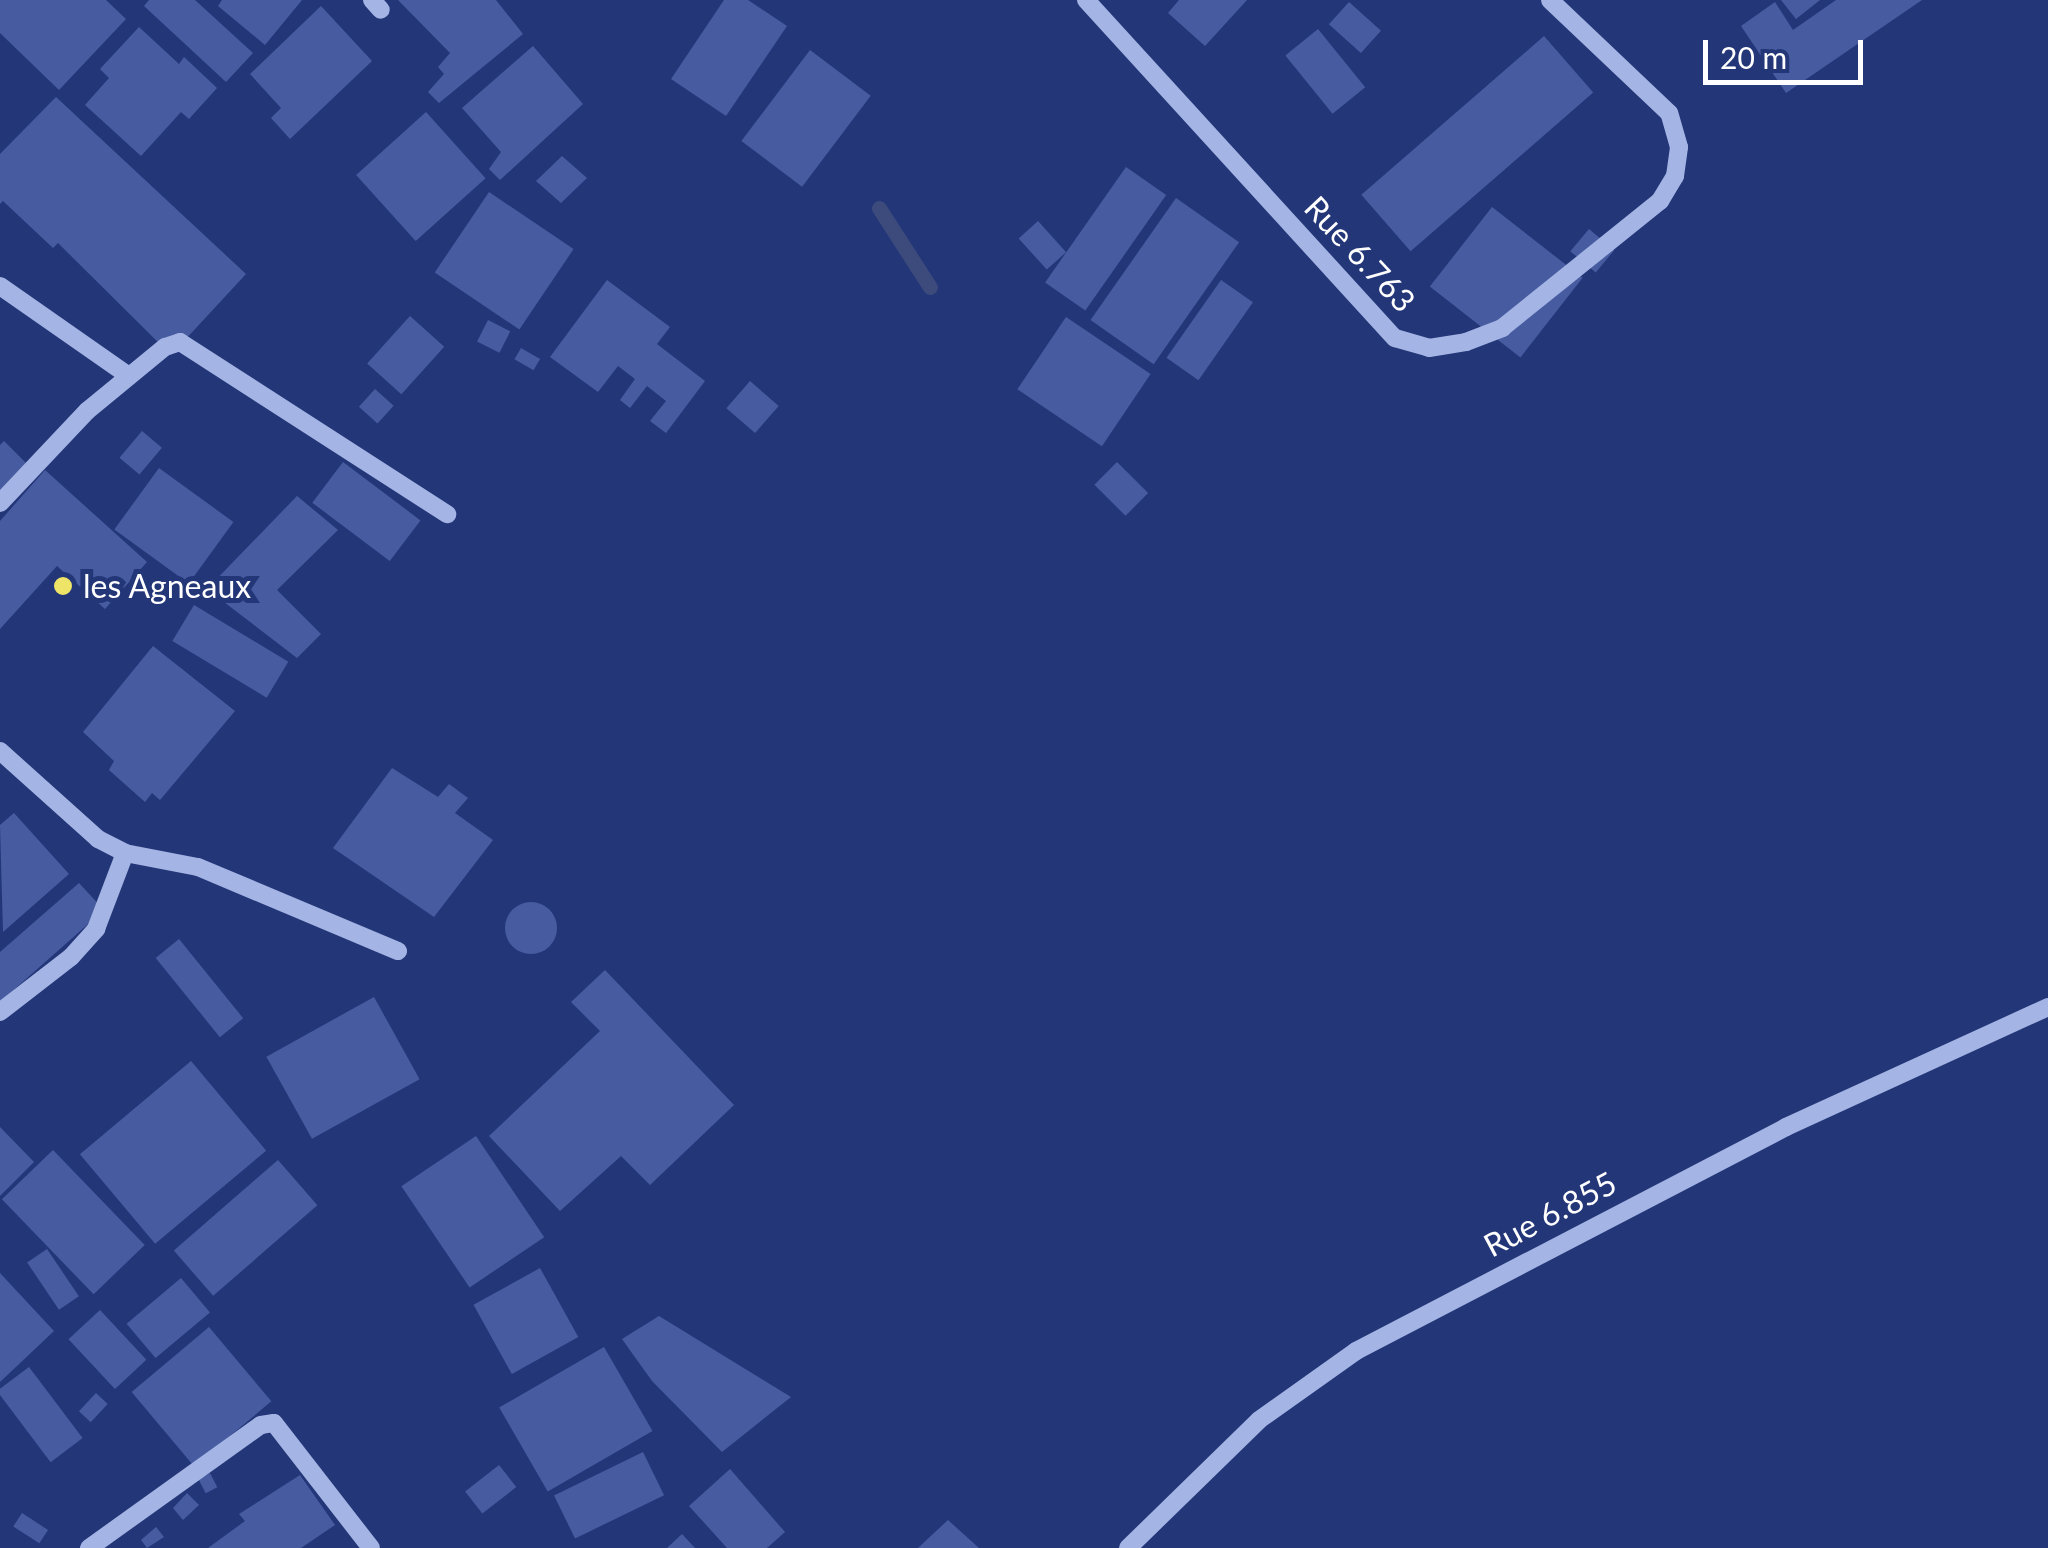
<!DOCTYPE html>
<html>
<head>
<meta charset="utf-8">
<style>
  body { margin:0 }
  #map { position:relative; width:2048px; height:1548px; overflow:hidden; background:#233678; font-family:Lato,sans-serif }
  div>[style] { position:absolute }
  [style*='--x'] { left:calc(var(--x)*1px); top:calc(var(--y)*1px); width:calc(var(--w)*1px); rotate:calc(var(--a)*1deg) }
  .stream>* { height:15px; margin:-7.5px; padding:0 7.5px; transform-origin:7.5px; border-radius:7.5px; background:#3c4a7c }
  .building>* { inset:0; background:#475ca0; transform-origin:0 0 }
  .round { border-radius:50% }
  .minor>* { height:18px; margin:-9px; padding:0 9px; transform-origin:9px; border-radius:9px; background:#a4b4e4 }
  .dots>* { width:28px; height:28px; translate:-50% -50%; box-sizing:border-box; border:5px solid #233678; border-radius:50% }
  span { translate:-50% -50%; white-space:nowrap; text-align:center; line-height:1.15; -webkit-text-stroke:10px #233678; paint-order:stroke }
  .street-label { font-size:32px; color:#fff }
  .poi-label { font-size:32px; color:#fff }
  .left { translate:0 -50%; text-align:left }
  .scale { position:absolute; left:1703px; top:40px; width:160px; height:45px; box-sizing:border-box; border:5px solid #fff; border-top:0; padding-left:12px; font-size:30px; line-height:35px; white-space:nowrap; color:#fff; -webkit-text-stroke:8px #233678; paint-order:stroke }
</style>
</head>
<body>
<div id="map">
  <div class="stream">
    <div style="--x:879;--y:208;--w:94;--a:57.2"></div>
  </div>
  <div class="building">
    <div style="clip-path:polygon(0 0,106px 0,126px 19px,59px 90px,0 33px)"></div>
    <div style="clip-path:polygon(149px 0,195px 0,253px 53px,226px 82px,144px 6px)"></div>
    <div style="clip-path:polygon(222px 0,302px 0,265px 45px,218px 6px)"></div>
    <div style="clip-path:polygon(398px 0,496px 0,523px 34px,439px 103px,428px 92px,444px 74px,438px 67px,450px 53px)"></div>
    <div style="clip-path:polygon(724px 0,748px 0,787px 26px,726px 116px,671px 79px)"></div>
    <div style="clip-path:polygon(1179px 0,1247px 0,1205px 46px,1168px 13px)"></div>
    <div style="clip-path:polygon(1781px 0,1820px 0,1796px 19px)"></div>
    <div style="clip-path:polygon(1836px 0,1922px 0,1786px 93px,1741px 26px,1775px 2px,1793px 30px)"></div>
    <div style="left:1349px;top:2px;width:43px;height:30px;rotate:42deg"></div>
    <div style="clip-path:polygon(321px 6px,372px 61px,290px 139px,271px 118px,281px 108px,250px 74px)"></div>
    <div style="clip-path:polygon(139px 27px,179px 64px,184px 57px,217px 88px,189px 119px,181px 112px,141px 156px,85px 105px,109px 78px,100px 69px)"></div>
    <div style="left:1318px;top:29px;width:75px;height:42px;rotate:51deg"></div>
    <div style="left:1544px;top:36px;width:75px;height:242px;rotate:49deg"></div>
    <div style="clip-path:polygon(533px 46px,583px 104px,500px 180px,489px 169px,501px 152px,462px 108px)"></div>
    <div style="left:810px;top:50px;width:76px;height:114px;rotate:37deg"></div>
    <div style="clip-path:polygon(56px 97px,246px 274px,171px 355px,58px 243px,53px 248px,3px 201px,0 204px,0 154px)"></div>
    <div style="left:426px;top:112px;width:89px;height:94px;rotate:48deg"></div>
    <div style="clip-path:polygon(562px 156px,587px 178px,561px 203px,536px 181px)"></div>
    <div style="left:1126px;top:167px;width:49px;height:141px;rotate:35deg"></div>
    <div style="left:489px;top:192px;width:102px;height:97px;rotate:34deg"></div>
    <div style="left:1176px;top:198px;width:77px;height:149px;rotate:35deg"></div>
    <div style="left:1492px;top:207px;width:115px;height:101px;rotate:38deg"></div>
    <div style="left:1038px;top:221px;width:42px;height:26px;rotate:48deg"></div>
    <div style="left:1589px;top:229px;width:33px;height:29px;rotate:40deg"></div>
    <div style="clip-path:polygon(607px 280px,670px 327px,657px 344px,705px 381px,666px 433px,650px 421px,666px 401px,647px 386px,630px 408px,620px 400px,635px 379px,618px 366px,598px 392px,550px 357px)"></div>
    <div style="left:1221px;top:280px;width:39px;height:95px;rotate:35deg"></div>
    <div style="left:410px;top:316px;width:46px;height:64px;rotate:42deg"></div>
    <div style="left:1066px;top:317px;width:102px;height:87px;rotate:34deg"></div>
    <div style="left:488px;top:320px;width:25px;height:24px;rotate:27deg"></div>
    <div style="left:521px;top:348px;width:22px;height:13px;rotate:30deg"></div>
    <div style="left:750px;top:381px;width:38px;height:36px;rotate:41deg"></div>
    <div style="left:375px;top:389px;width:25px;height:24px;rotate:42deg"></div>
    <div style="left:142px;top:431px;width:26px;height:35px;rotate:40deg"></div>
    <div style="clip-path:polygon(4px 441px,29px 466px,0 495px,0 445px)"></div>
    <div style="left:343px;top:462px;width:97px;height:51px;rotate:37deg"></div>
    <div style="left:1117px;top:462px;width:44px;height:32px;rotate:45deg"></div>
    <div style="left:159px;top:468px;width:92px;height:76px;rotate:36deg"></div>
    <div style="clip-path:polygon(45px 470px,147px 562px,105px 609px,57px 566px,0 629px,0 521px)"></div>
    <div style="clip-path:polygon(297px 496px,338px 530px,277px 590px,321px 634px,297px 658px,207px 589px)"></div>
    <div style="left:194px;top:605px;width:110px;height:42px;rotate:31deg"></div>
    <div style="clip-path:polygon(153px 646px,235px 711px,160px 800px,152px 793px,145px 802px,109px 770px,114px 761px,83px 732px)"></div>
    <div style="clip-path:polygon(392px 768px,438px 797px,449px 784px,468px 798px,455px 813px,493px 840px,434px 917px,333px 848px)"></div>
    <div style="clip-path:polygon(14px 813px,69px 874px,3px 932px,0 825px)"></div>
    <div style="clip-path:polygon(79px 883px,104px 910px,0 1002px,0 952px)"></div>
    <div class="round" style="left:505px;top:902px;width:52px;height:52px"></div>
    <div style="left:179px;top:939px;width:102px;height:30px;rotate:51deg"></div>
    <div style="clip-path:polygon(605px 970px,734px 1105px,650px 1185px,621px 1156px,560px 1211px,489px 1136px,600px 1031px,571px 1002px)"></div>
    <div style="left:374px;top:997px;width:94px;height:123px;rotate:61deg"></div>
    <div style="left:191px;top:1061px;width:117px;height:145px;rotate:50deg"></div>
    <div style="clip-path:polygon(0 1127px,34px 1162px,0 1196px)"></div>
    <div style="left:476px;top:1136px;width:122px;height:90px;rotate:56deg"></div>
    <div style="left:53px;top:1150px;width:132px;height:71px;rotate:46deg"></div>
    <div style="left:278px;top:1160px;width:60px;height:138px;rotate:49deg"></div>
    <div style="left:47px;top:1249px;width:57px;height:24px;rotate:56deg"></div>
    <div style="left:540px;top:1268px;width:79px;height:76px;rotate:61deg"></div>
    <div style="clip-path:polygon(0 1273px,54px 1331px,0 1382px)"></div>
    <div style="left:181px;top:1278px;width:45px;height:71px;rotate:50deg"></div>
    <div style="left:100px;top:1310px;width:68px;height:43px;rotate:47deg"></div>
    <div style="clip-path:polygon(659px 1316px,791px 1397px,722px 1452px,652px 1381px,622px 1339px)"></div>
    <div style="left:209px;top:1327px;width:97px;height:101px;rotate:50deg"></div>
    <div style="left:604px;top:1347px;width:97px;height:121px;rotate:60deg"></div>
    <div style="left:29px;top:1367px;width:89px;height:40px;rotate:53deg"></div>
    <div style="left:96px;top:1393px;width:16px;height:25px;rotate:43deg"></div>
    <div style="left:643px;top:1452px;width:48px;height:99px;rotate:64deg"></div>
    <div style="left:499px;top:1465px;width:28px;height:43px;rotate:52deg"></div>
    <div style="clip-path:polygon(730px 1469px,785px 1532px,767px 1548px,727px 1548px,689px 1506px)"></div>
    <div style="left:210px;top:1473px;width:16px;height:13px;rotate:63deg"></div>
    <div style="clip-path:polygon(300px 1475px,335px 1525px,301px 1548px,208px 1548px,245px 1521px,239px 1514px)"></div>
    <div style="clip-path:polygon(187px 1493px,199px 1505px,183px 1520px,173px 1508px)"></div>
    <div style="left:22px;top:1513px;width:31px;height:16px;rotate:33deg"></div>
    <div style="clip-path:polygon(948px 1520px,979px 1548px,918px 1548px)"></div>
    <div style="clip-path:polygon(156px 1527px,164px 1537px,147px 1548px,141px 1540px)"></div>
    <div style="clip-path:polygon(682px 1534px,695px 1548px,667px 1548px)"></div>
  </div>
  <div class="minor">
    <div style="--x:372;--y:0;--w:13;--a:48"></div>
    <div style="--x:1086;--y:0;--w:458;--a:47.6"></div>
    <div style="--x:1395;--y:338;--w:35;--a:16"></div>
    <div style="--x:1429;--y:348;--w:37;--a:-9"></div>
    <div style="--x:1466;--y:342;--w:39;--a:-21"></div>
    <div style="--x:1502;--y:328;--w:203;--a:-38.8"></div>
    <div style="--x:1660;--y:201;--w:29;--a:-59"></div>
    <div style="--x:1675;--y:176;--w:29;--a:-82"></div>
    <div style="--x:1679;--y:147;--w:35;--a:-106"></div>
    <div style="--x:1669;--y:113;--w:164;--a:-136.5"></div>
    <div style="--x:0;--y:286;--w:157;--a:34.9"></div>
    <div style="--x:0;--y:503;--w:127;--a:-46.6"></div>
    <div style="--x:87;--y:411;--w:101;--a:-39.4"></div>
    <div style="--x:165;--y:347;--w:16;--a:-18"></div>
    <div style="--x:180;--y:342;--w:318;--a:32.8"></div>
    <div style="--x:0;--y:751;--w:132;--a:41.9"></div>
    <div style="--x:98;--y:839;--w:30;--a:27"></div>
    <div style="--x:125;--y:853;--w:74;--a:10.9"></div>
    <div style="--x:198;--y:867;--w:217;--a:22.8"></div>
    <div style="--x:0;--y:1012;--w:90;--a:-37.8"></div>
    <div style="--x:71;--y:957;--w:38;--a:-48"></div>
    <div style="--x:96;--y:929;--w:81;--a:-69.1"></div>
    <div style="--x:89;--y:1548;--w:211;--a:-35.6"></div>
    <div style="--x:261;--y:1425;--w:13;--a:-9"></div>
    <div style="--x:274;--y:1423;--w:158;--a:52.2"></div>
    <div style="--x:1128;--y:1548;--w:183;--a:-44.3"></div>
    <div style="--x:1259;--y:1420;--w:119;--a:-35.4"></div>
    <div style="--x:1356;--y:1351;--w:485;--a:-27.5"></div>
    <div style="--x:1786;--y:1127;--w:288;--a:-24.6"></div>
  </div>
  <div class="dots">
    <div style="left:63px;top:586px;background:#eee468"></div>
  </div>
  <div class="street-label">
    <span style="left:1360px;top:254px;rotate:47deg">Rue 6.763</span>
    <span style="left:1550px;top:1214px;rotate:-28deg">Rue 6.855</span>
  </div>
  <div class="poi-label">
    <span class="left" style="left:83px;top:586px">les Agneaux</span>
  </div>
  <div class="scale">20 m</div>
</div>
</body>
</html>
